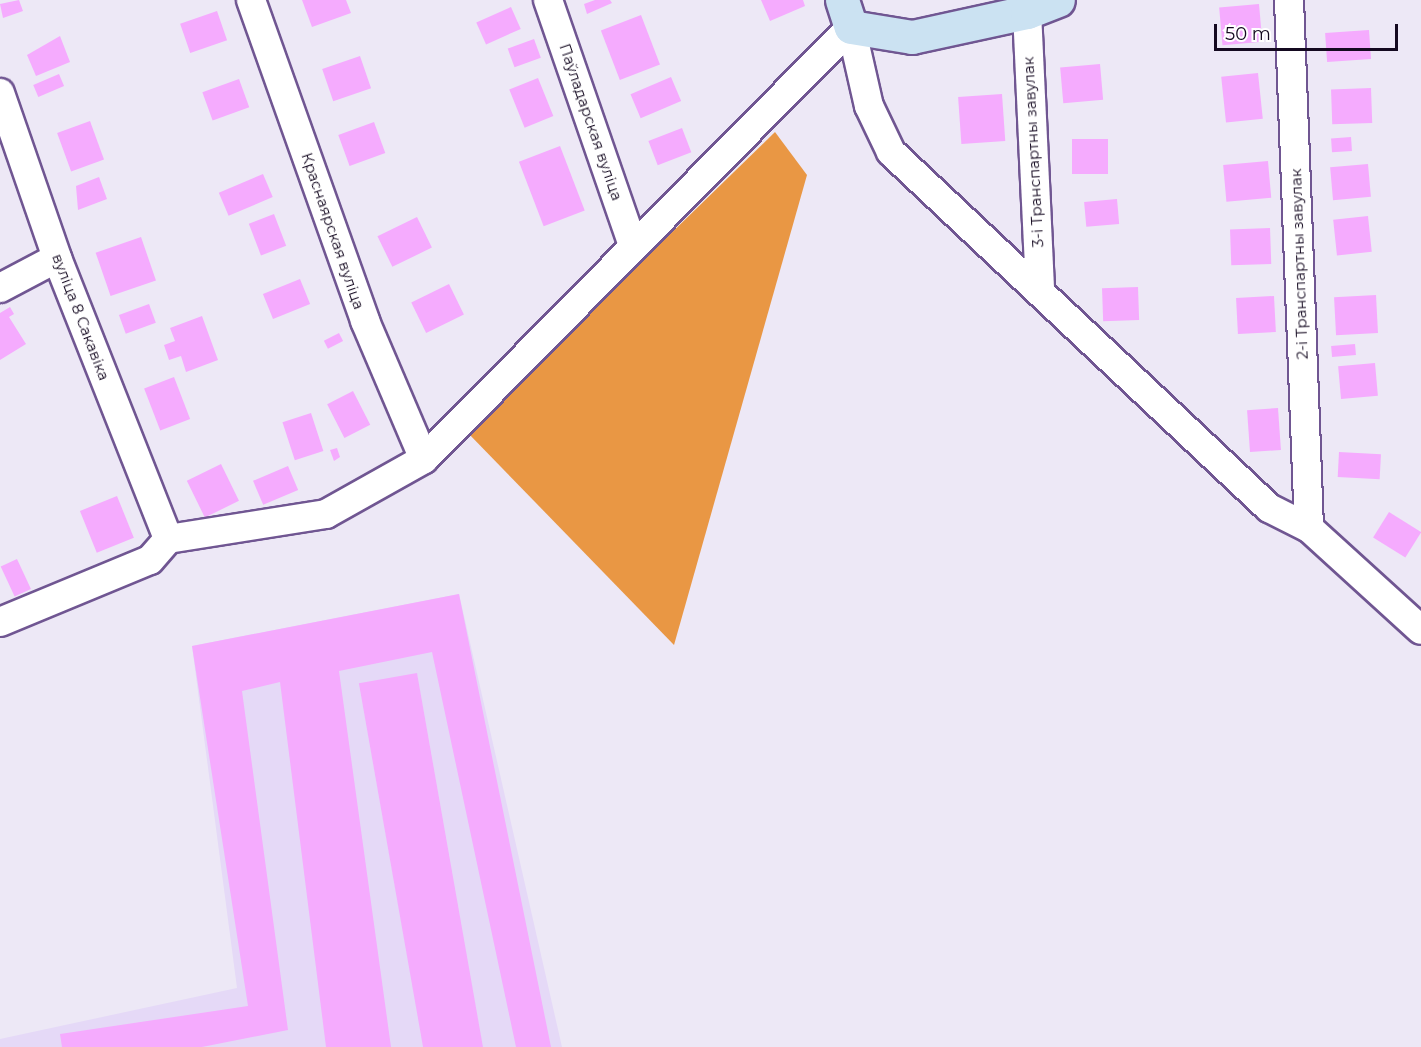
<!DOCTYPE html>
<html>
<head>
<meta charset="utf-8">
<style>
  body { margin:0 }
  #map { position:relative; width:1421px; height:1047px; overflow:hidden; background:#ede8f6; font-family:Montserrat,sans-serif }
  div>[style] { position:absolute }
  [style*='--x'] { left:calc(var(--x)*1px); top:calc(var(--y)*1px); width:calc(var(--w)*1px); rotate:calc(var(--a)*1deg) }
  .built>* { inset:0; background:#e5d9f7 }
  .forest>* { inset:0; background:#e99744 }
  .building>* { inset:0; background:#f5abfe; transform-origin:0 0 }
  .roads { filter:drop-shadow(2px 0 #705692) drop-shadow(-2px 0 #705692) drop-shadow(0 2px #705692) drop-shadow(0 -2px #705692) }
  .street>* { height:28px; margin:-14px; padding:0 14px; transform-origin:14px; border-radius:14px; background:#fff }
  .secondary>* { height:33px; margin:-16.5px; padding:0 16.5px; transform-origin:16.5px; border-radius:16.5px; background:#cbe2f2 }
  span { translate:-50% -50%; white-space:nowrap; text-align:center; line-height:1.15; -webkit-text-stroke:5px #fff; paint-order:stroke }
  .street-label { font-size:15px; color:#140920 }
  .scale { position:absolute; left:1214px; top:24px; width:184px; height:27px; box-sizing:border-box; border:3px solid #140920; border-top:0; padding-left:8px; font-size:18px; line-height:21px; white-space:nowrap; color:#140920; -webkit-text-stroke:4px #fff; paint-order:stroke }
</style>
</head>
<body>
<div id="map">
  <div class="built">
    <div style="clip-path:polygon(459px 594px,562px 1047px,0 1047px,0 1039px,237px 988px,192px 646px)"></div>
  </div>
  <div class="forest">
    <div style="clip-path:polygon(775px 132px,807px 175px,674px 645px,467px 432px)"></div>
  </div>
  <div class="building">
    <div style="clip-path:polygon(19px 0,23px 11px,3px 18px,0 4px)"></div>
    <div style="clip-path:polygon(302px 0,346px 0,351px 13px,312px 27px)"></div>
    <div style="clip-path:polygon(595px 0,610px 0,612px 3px,587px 14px,584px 4px)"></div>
    <div style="clip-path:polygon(761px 0,803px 0,805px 6px,770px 21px)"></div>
    <div style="left:1259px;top:4px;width:38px;height:40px;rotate:85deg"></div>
    <div style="left:511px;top:7px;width:24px;height:38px;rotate:66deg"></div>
    <div style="left:217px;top:11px;width:31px;height:39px;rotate:71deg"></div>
    <div style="left:641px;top:15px;width:53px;height:43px;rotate:69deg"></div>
    <div style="left:1369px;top:30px;width:29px;height:44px;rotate:86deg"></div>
    <div style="clip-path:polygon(60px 36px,70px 62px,36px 76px,27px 55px)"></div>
    <div style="left:534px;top:39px;width:20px;height:28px;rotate:70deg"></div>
    <div style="left:360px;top:56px;width:34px;height:40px;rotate:71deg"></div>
    <div style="left:1100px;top:64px;width:36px;height:40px;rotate:85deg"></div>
    <div style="left:1258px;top:73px;width:46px;height:37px;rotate:84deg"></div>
    <div style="left:59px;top:74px;width:13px;height:28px;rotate:67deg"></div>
    <div style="left:671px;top:77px;width:26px;height:44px;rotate:67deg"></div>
    <div style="left:538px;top:78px;width:41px;height:31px;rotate:68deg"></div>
    <div style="left:239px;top:79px;width:30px;height:39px;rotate:70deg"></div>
    <div style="left:1371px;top:88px;width:35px;height:40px;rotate:88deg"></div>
    <div style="left:1002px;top:94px;width:47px;height:44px;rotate:86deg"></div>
    <div style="left:90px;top:121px;width:41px;height:35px;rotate:70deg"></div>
    <div style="left:374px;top:122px;width:33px;height:38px;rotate:70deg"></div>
    <div style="left:682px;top:128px;width:26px;height:36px;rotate:69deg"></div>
    <div style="left:1351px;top:137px;width:14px;height:20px;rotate:86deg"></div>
    <div style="left:1072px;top:139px;width:36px;height:35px"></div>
    <div style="left:560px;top:146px;width:69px;height:44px;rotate:69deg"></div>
    <div style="left:1268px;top:161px;width:37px;height:45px;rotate:85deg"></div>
    <div style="left:1368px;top:164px;width:33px;height:38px;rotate:85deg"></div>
    <div style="left:263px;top:174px;width:25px;height:48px;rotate:67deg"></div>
    <div style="clip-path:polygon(99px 177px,107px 199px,78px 210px,76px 186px)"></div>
    <div style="left:1117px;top:199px;width:25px;height:33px;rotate:85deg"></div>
    <div style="left:274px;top:214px;width:34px;height:27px;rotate:69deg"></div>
    <div style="left:1368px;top:216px;width:36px;height:35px;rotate:84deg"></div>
    <div style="left:417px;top:217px;width:34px;height:44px;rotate:64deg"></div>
    <div style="left:1270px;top:228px;width:36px;height:40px;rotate:88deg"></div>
    <div style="left:141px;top:237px;width:46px;height:48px;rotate:71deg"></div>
    <div style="left:300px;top:279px;width:27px;height:40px;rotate:68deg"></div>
    <div style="left:449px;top:284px;width:34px;height:42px;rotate:64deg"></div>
    <div style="left:1138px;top:287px;width:33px;height:36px;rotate:88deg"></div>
    <div style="left:1376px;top:295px;width:38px;height:42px;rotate:87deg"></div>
    <div style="left:1274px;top:296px;width:36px;height:38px;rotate:87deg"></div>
    <div style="left:149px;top:304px;width:20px;height:32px;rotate:70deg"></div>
    <div style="clip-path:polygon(10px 307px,14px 314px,9px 317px,26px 344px,0 360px,0 313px)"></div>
    <div style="clip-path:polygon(202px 316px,218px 360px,186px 372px,181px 356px,169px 360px,164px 345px,175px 341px,170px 328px)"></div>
    <div style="left:339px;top:333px;width:9px;height:17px;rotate:63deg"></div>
    <div style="left:1355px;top:344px;width:11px;height:24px;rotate:85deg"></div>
    <div style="left:1375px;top:363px;width:33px;height:37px;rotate:85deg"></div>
    <div style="left:174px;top:377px;width:45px;height:32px;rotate:69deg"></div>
    <div style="left:353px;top:391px;width:38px;height:29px;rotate:63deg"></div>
    <div style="left:1278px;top:408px;width:42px;height:31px;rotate:86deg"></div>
    <div style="left:311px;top:413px;width:40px;height:30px;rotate:72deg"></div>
    <div style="clip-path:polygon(337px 448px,340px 457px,334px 461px,330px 450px)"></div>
    <div style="left:1339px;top:452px;width:42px;height:25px;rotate:3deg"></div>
    <div style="left:221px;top:464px;width:41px;height:38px;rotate:64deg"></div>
    <div style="left:288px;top:466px;width:26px;height:38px;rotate:67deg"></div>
    <div style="left:117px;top:496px;width:45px;height:40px;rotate:68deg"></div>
    <div style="left:1389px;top:512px;width:38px;height:30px;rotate:32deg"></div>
    <div style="left:17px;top:559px;width:33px;height:18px;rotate:65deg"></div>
    <div style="clip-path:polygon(459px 594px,551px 1047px,516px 1047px,432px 652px,339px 671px,391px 1047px,326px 1047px,280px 682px,242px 691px,288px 1030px,202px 1047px,62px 1047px,60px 1034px,248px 1006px,192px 646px)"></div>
    <div style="left:417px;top:673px;width:380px;height:59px;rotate:80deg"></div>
  </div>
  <div class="roads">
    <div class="street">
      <div style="--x:251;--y:0;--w:341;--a:70.4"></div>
      <div style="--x:365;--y:321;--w:150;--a:66.9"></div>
      <div style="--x:548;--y:0;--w:259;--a:70.9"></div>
      <div style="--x:1289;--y:0;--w:528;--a:87.83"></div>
      <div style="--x:1027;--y:12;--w:279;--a:87.3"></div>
      <div style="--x:851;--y:27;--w:81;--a:77.2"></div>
      <div style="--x:869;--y:106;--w:51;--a:64.4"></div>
      <div style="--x:891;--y:152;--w:519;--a:43.28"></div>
      <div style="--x:1269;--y:508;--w:45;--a:26.6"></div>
      <div style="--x:1309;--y:528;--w:151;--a:42.3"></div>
      <div style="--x:0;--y:93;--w:175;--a:70.9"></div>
      <div style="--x:57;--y:258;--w:302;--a:68.4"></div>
      <div style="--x:0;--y:288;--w:64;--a:-27.8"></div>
      <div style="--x:168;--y:539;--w:160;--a:-9"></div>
      <div style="--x:326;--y:514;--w:112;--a:-29.3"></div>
      <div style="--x:424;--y:459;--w:607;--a:-45.33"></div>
      <div style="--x:0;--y:622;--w:162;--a:-22.5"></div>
      <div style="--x:150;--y:560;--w:28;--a:-49"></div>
    </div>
    <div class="secondary">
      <div style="--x:842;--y:0;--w:28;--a:72"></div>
      <div style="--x:851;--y:27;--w:62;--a:9.3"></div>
      <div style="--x:912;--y:37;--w:118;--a:-12.3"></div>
      <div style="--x:1027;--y:12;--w:33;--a:-21"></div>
    </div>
  </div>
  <div class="street-label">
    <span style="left:591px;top:122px;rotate:71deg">Паўладарская вуліца</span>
    <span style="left:1033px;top:152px;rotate:-93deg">3-і Транспартны завулак</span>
    <span style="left:333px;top:231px;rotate:71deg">Краснаярская вуліца</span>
    <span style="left:1299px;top:264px;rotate:-92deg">2-і Транспартны завулак</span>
    <span style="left:81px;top:317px;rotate:69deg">вуліца 8 Сакавіка</span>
  </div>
  <div class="scale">50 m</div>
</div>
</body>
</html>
